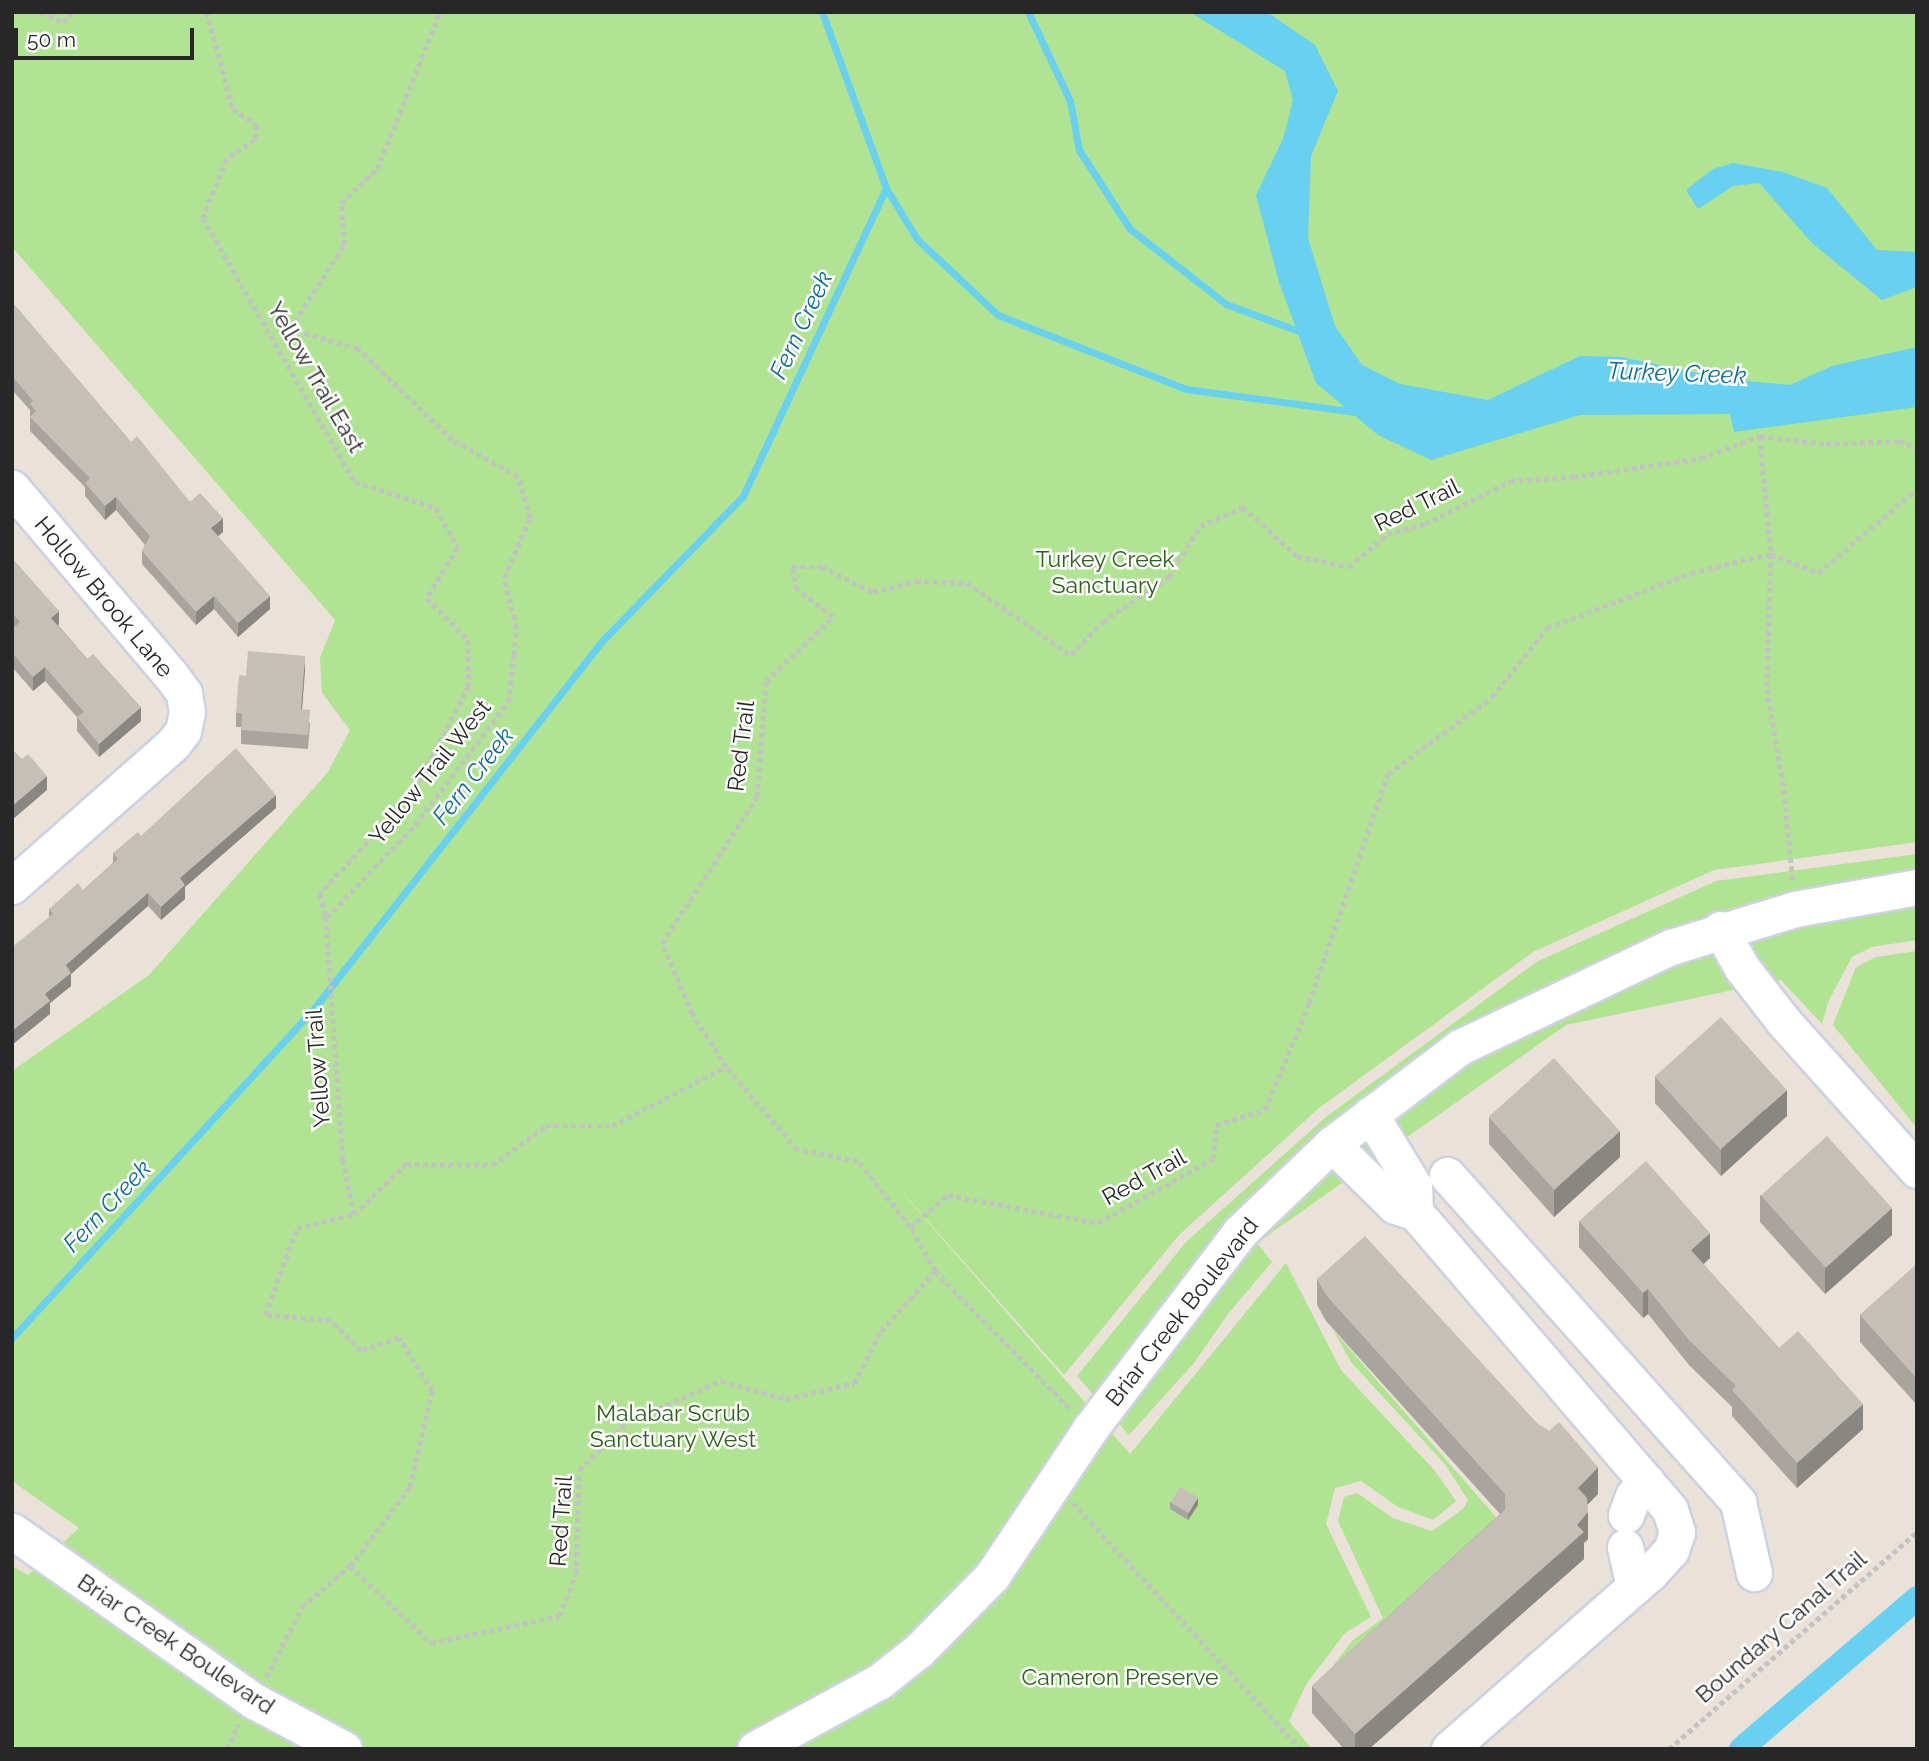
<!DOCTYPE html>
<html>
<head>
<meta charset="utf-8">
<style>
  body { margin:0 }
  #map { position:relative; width:1929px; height:1761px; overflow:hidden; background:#eae2d8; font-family:Raleway,sans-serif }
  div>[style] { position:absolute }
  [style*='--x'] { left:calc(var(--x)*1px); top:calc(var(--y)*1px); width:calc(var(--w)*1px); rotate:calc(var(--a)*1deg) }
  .green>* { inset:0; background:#b0e392 }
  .water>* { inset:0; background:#68d0f0 }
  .stream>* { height:7px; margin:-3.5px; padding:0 3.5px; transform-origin:3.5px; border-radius:3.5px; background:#68d0f0 }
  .canal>* { height:24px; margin:-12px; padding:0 12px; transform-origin:12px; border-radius:12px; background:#68d0f0 }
  .path>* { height:4.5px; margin-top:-2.25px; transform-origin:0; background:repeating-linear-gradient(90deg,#c3c3c3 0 5px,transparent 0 8.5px) }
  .roads { filter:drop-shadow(2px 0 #cdd2e1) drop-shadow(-2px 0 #cdd2e1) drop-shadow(0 2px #cdd2e1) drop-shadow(0 -2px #cdd2e1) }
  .minor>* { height:35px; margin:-17.5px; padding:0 17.5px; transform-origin:17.5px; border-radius:17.5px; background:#fff }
  .wall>* { inset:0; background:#a9a49e }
  .shaded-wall>* { inset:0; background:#8a8681 }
  .building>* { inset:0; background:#c5bfb8; transform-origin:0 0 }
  span { translate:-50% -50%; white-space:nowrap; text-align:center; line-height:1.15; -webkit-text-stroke:5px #fff; paint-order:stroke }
  .street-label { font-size:23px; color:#272727 }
  .park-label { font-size:23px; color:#2a6318 }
  .water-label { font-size:24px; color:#0b6b97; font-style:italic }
  .frame { position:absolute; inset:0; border:14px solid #272727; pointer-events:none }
  .scale { position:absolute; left:14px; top:28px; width:180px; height:32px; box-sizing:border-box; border:4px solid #272727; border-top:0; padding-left:9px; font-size:21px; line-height:24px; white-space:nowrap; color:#272727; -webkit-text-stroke:5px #fff; paint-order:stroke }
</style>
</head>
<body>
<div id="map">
  <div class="green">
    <div style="clip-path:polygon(12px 12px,1917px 12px,1917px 842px,1714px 870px,1533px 952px,1319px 1108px,1179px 1235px,1064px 1375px,872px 1158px,1130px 1454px,1286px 1263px,1341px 1370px,1435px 1471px,1456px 1501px,1433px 1520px,1398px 1507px,1361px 1481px,1335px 1488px,1326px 1524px,1371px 1617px,1345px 1633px,1307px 1683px,1289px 1721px,1312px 1749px,12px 1749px,12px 1566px,28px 1575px,79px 1528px,12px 1481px,12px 1071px,149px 975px,328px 772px,350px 730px,322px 693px,320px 658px,335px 620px,12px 247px)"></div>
    <div style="clip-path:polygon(1917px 854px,1917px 940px,1872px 947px,1852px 957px,1829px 1000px,1822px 1024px,1781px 980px,1566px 1025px,1257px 1243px,1272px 1262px,1227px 1315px,1194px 1363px,1129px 1435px,1077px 1376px,1186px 1242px,1326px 1117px,1538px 961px,1716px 881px)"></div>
    <div style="clip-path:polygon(1917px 951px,1917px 1128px,1833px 1025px,1856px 967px,1876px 957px)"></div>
    <div style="clip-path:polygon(1333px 1330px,1509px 1532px,1316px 1688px,1352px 1641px,1383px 1618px,1338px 1521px,1344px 1497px,1357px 1493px,1393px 1518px,1432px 1531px,1463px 1509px,1468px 1500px,1444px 1463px,1351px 1362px)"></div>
  </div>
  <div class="water">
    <div style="clip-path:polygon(1190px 12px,1267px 12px,1315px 45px,1338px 91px,1311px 156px,1308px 238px,1335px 326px,1362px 365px,1400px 384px,1488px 400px,1580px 356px,1621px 357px,1726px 379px,1790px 385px,1832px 366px,1917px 347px,1917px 407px,1734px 432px,1730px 414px,1580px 415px,1431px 460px,1378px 435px,1316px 383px,1279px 282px,1256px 195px,1283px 139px,1293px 100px,1285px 71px)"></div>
    <div style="clip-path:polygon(1733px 163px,1783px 172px,1827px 188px,1877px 250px,1917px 252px,1917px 287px,1882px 300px,1813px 244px,1759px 183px,1733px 186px,1698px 209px,1686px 190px,1713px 169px)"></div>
  </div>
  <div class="stream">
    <div style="--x:1028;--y:12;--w:98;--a:64.7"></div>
    <div style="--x:1070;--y:101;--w:50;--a:79.6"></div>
    <div style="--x:1079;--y:150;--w:94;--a:57.2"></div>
    <div style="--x:1130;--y:229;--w:122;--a:38"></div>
    <div style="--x:1226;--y:304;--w:83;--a:20.4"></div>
    <div style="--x:886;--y:188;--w:60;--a:58.7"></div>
    <div style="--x:917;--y:239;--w:111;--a:43.2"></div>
    <div style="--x:998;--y:315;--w:202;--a:21.5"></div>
    <div style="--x:1186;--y:389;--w:173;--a:7.7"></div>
    <div style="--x:12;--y:1338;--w:444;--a:-47.5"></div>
    <div style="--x:312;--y:1011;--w:473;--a:-51.9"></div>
    <div style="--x:604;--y:639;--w:199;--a:-45.8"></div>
    <div style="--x:743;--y:496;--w:340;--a:-65.1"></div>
    <div style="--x:886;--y:188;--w:187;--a:-110"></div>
  </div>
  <div class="canal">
    <div style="--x:1741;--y:1749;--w:232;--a:-40.6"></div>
  </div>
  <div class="path">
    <div style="--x:41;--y:12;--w:24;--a:24"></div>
    <div style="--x:63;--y:22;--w:13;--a:-48"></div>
    <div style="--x:207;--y:12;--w:100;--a:75"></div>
    <div style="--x:233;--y:109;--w:29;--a:34"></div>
    <div style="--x:257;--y:125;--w:15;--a:98"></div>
    <div style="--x:255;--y:140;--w:34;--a:146"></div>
    <div style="--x:227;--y:159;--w:64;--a:112.1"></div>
    <div style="--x:203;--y:218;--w:305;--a:60.1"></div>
    <div style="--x:355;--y:482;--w:85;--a:17.8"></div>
    <div style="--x:436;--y:508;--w:46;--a:61.2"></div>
    <div style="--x:458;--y:548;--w:59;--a:121.8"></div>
    <div style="--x:427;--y:598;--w:59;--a:45.7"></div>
    <div style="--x:468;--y:640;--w:46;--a:88.8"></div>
    <div style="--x:469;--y:686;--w:119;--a:117.4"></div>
    <div style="--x:414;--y:792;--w:139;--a:132.7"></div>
    <div style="--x:320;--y:894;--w:24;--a:75"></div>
    <div style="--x:326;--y:917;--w:244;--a:86"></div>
    <div style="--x:343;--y:1160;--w:55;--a:78.5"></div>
    <div style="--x:1760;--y:436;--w:119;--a:84.7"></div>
    <div style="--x:1771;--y:554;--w:135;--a:91.7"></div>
    <div style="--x:1767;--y:689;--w:102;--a:80.4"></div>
    <div style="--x:1784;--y:790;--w:91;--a:84.4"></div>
    <div style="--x:327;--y:917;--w:127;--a:-46.3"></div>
    <div style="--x:415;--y:825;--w:154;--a:-52.9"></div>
    <div style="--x:508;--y:702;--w:47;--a:-82.7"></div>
    <div style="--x:514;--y:655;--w:27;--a:-86"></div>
    <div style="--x:516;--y:628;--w:51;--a:-103.5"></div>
    <div style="--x:504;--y:578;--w:65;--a:-66.6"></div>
    <div style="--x:530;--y:518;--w:43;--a:-106.3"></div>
    <div style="--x:518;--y:477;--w:76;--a:-150.7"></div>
    <div style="--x:452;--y:440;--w:131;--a:-135.9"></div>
    <div style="--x:358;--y:349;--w:71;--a:-163.6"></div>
    <div style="--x:290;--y:329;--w:100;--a:-57.3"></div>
    <div style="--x:344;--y:245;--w:42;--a:-94.1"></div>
    <div style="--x:341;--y:203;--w:50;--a:-43.4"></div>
    <div style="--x:377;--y:169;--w:169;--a:-68.1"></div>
    <div style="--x:910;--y:1227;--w:50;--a:-40.1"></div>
    <div style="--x:948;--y:1195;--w:153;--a:10.6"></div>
    <div style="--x:1098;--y:1223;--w:132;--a:-29.1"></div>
    <div style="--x:1213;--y:1159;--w:34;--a:-85"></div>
    <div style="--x:1216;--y:1125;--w:51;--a:-17"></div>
    <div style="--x:1265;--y:1110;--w:116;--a:-67.6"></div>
    <div style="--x:1309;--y:1003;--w:242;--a:-71"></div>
    <div style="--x:1388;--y:774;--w:129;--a:-36.5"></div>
    <div style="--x:1492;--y:697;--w:88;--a:-51.4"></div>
    <div style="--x:1547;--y:628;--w:154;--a:-20.9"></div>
    <div style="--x:1691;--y:573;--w:82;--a:-13.4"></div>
    <div style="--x:1771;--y:554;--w:51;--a:22"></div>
    <div style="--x:1818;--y:573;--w:130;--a:-40.3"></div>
    <div style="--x:935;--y:1271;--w:192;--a:45.6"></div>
    <div style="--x:1073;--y:1503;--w:335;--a:47.2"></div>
    <div style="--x:350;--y:1566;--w:112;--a:43.5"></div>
    <div style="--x:431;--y:1643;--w:131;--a:-11.9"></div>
    <div style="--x:559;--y:1616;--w:45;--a:-68"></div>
    <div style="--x:576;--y:1574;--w:104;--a:-88.3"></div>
    <div style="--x:579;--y:1470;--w:68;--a:-45"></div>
    <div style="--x:627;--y:1422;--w:103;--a:-23.6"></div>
    <div style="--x:721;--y:1381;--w:67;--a:15.5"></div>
    <div style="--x:786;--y:1399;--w:70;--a:-13.2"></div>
    <div style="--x:854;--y:1383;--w:59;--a:-62.6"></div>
    <div style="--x:881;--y:1331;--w:81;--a:-48"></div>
    <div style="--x:935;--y:1271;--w:51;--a:-119.6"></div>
    <div style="--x:910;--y:1227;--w:84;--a:-128.2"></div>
    <div style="--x:858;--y:1161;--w:62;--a:-169.8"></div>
    <div style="--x:797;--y:1150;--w:109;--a:-130.5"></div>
    <div style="--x:726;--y:1067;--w:63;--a:-122.7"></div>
    <div style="--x:692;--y:1014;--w:77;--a:-112.9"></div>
    <div style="--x:662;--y:943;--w:174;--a:-56.9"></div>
    <div style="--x:757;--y:797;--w:116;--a:-85.6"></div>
    <div style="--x:766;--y:681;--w:93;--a:-43.7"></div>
    <div style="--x:833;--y:617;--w:45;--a:-143.1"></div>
    <div style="--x:797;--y:590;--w:24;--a:-102"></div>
    <div style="--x:792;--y:567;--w:30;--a:0"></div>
    <div style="--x:822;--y:567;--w:57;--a:26.1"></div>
    <div style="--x:873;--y:592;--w:44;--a:-14.3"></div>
    <div style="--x:916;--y:581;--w:51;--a:2.2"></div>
    <div style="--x:967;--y:583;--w:126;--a:34.7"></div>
    <div style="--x:1071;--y:655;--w:45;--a:-46.8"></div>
    <div style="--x:1102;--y:622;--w:81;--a:-33.9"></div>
    <div style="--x:1169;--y:577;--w:60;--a:-58.7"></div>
    <div style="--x:1200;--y:526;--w:47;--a:-23.8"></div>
    <div style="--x:1243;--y:507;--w:73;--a:42.2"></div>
    <div style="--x:1297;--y:556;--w:53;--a:11.9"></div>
    <div style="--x:1349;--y:567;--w:50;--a:-41"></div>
    <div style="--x:1387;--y:534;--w:39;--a:-15"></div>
    <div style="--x:1425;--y:524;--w:95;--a:-26.8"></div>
    <div style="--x:1510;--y:481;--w:63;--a:-3.6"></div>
    <div style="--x:1573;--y:477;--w:129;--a:-8.4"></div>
    <div style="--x:1701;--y:458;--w:63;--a:-20.4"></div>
    <div style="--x:1760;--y:436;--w:66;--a:6.9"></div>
    <div style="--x:1826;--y:444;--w:73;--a:-2.4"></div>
    <div style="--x:1899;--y:441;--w:19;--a:21"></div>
    <div style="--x:266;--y:1677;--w:79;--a:-62.8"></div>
    <div style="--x:302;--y:1607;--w:63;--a:-40.5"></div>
    <div style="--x:350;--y:1566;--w:99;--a:-52.8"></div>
    <div style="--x:410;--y:1487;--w:98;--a:-77.1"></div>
    <div style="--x:432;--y:1391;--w:62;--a:-121.9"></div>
    <div style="--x:399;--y:1338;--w:40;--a:161.1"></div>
    <div style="--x:361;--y:1351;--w:42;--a:-135"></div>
    <div style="--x:331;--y:1321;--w:66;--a:-174.8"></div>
    <div style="--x:265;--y:1315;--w:93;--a:-69.8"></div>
    <div style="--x:297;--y:1228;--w:59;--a:-13.8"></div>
    <div style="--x:354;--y:1214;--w:72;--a:-43.9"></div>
    <div style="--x:406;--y:1164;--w:86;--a:0.7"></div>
    <div style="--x:492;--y:1165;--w:67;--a:-35.8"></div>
    <div style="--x:546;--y:1126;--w:66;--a:0"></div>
    <div style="--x:612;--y:1126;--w:128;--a:-27.4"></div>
    <div style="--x:226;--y:1749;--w:28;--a:-63"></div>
    <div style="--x:1669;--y:1749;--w:330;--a:-41.2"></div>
  </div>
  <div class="roads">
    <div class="minor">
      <div style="--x:12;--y:488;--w:244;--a:49.7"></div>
      <div style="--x:170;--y:674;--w:24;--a:54"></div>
      <div style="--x:184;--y:693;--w:19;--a:81"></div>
      <div style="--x:187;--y:712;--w:19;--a:102"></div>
      <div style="--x:183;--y:731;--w:16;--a:128"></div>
      <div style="--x:173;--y:744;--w:215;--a:138.6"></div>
      <div style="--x:1720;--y:929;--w:45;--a:60.6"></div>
      <div style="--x:1742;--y:968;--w:68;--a:52.1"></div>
      <div style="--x:1784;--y:1022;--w:199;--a:48.1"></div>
      <div style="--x:1332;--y:1144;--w:88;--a:44.5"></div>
      <div style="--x:1395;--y:1206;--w:21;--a:17"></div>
      <div style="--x:1415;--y:1212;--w:26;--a:-92"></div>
      <div style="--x:1414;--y:1186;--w:84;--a:-121.4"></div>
      <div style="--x:1447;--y:1175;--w:438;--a:48.3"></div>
      <div style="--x:1738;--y:1502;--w:73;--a:77.3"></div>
      <div style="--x:1415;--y:1212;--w:392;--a:49.4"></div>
      <div style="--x:1670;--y:1510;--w:23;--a:72"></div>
      <div style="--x:1677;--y:1532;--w:19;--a:108"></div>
      <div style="--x:1671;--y:1550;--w:31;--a:132"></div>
      <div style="--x:1650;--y:1573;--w:267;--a:138.8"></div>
      <div style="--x:1626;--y:1515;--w:20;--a:-70"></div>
      <div style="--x:1633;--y:1496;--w:20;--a:-49"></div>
      <div style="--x:12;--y:1531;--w:296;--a:35.1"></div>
      <div style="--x:254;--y:1701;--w:102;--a:28.1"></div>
      <div style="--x:1625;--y:1547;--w:41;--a:77.3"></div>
      <div style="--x:755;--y:1749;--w:142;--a:-28.5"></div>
      <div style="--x:880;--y:1681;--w:50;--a:-38.5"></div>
      <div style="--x:919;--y:1650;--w:104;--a:-45.4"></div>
      <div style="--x:992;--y:1576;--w:177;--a:-56.3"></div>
      <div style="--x:1090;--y:1429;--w:248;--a:-52.7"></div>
      <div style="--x:1240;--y:1232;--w:127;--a:-43.7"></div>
      <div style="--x:1332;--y:1144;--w:161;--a:-37.2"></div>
      <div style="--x:1460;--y:1047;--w:233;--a:-25.4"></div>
      <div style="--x:1671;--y:947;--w:130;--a:-17"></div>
      <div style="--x:1795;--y:909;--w:124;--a:-10.2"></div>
    </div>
  </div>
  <div class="wall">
    <div style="clip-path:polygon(12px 302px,131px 442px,190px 502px,223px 532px,218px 536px,270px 609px,238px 637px,214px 609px,196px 625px,142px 564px,142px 551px,145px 545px,116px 510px,105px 520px,85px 496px,85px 487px,30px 431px,30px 410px,12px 390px)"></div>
    <div style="clip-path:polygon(12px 558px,59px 624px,58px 625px,141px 721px,99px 757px,77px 731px,77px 717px,45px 681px,33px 691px,12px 667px,12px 629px,14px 628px,12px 627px)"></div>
    <div style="clip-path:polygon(305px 669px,302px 709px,310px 724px,308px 749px,241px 744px,241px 727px,236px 727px,236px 713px,246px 676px)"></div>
    <div style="clip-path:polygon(276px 808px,185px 887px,185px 899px,161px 920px,148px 906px,71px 974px,71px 986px,50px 1003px,50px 1014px,49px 909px,83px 890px,113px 863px,113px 853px,141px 836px)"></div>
    <div style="clip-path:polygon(1655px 1076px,1787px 1116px,1721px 1176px,1655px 1103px)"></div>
    <div style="clip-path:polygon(1489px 1117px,1620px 1157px,1554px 1217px,1489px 1144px)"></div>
    <div style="clip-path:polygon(1760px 1195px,1892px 1235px,1825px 1294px,1760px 1222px)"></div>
    <div style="clip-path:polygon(1579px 1221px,1710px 1258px,1703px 1264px,1779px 1348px,1863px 1429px,1797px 1488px,1732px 1416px,1732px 1407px,1689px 1365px,1648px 1314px,1643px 1318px,1579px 1247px)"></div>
    <div style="clip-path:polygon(1917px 1264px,1917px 1405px,1860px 1342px,1860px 1315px)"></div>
    <div style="clip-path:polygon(1317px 1279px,1598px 1494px,1587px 1505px,1588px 1539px,1584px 1543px,1584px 1559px,1369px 1749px,1344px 1749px,1312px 1713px,1312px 1686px,1500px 1514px,1326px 1321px,1317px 1305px)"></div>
    <div style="clip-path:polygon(1170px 1502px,1198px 1505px,1188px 1520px,1170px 1509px)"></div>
  </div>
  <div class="shaded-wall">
    <div style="clip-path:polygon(116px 497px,116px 510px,105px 520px,105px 506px)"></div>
    <div style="clip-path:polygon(223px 518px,223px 532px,211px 542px,211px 528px)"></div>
    <div style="clip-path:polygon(214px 596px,214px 609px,196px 625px,196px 612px)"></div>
    <div style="clip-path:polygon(270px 596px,270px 609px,238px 637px,238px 623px)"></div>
    <div style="clip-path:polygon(59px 611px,59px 624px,51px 631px,51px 618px)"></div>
    <div style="clip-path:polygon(305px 656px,305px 669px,301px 723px,301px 709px)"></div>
    <div style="clip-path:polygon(45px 667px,45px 681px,33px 691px,33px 677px)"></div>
    <div style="clip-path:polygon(141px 707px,141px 721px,99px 757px,99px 744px)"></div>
    <div style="clip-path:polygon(47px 776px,47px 790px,12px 820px,12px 806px)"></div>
    <div style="clip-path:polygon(276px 795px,276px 808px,185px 887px,185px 899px,161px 920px,161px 907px,180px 878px)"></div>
    <div style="clip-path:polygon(148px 893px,148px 906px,71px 974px,71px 986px,50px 1003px,50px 1014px,12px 1045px,12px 1031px,45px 994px,66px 965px)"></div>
    <div style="clip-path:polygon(1787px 1090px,1787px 1116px,1721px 1176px,1721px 1149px)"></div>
    <div style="clip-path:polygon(1620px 1131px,1620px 1157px,1554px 1217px,1554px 1190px)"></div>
    <div style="clip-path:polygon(1892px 1208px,1892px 1235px,1825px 1294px,1825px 1268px)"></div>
    <div style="clip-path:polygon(1710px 1233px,1710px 1258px,1691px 1276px,1691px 1250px)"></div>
    <div style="clip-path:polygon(1648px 1289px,1648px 1314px,1643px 1318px,1643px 1293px)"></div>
    <div style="clip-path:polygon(1863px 1404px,1863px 1429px,1797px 1488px,1797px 1463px)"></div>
    <div style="clip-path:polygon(1598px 1467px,1598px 1494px,1578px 1514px,1578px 1488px)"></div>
    <div style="clip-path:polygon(1198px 1498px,1198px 1505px,1188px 1520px,1188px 1513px)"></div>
    <div style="clip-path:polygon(1588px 1512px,1588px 1539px,1584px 1543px,1584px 1559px,1369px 1749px,1355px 1749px,1355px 1734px,1577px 1525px)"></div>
  </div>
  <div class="building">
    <div style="clip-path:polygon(12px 302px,131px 442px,137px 436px,190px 502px,200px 493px,223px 518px,211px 528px,270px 596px,238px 623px,214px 596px,196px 612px,142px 551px,150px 536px,116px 497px,105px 506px,85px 483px,90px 478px,30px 417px,36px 411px,30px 404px,33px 401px,12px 376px)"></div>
    <div style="clip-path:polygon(12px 558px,59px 611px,51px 618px,87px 659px,93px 654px,141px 707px,99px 744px,77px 717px,84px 712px,45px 667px,33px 677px,12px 653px,12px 629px,20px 622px,12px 613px)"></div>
    <div style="clip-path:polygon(248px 651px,305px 656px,301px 709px,310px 710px,308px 735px,241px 730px,242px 713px,236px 713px,239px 675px,246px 676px)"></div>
    <div style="clip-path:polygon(236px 748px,276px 795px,180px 878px,185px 885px,161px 907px,148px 893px,66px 965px,71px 973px,45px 994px,50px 1001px,12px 1031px,12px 947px,53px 914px,49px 909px,78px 883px,83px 890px,118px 859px,113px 853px,138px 832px,141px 836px)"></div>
    <div style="clip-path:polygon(12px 749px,22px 759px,28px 754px,47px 776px,12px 806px)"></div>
    <div style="left:1721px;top:1017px;width:98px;height:89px;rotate:48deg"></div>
    <div style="left:1554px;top:1058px;width:98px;height:88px;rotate:48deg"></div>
    <div style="left:1827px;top:1136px;width:97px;height:89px;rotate:48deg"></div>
    <div style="clip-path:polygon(1646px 1161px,1710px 1233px,1691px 1250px,1779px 1348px,1798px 1331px,1863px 1404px,1797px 1463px,1732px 1390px,1736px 1386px,1689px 1340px,1648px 1289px,1643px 1293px,1579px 1221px)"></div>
    <div style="clip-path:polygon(1365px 1236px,1537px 1423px,1549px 1431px,1559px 1422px,1598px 1467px,1578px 1488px,1587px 1498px,1588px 1512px,1577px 1525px,1584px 1532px,1355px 1734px,1312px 1686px,1505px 1510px,1505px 1494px,1326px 1295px,1317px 1279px)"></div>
    <div style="clip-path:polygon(1917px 1264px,1917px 1379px,1860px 1315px)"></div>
    <div style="left:1180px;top:1487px;width:21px;height:18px;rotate:31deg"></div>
  </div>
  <div class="street-label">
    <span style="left:316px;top:377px;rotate:60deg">Yellow Trail East</span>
    <span style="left:1417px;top:505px;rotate:-26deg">Red Trail</span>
    <span style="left:104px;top:597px;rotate:50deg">Hollow Brook Lane</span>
    <span style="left:741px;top:746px;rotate:-83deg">Red Trail</span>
    <span style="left:430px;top:772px;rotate:-51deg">Yellow Trail West</span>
    <span style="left:318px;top:1068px;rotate:-94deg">Yellow Trail</span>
    <span style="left:1144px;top:1177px;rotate:-29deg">Red Trail</span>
    <span style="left:1182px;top:1312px;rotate:-52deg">Briar Creek Boulevard</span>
    <span style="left:561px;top:1521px;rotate:-86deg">Red Trail</span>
    <span style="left:1781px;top:1627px;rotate:-41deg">Boundary Canal Trail</span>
    <span style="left:176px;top:1644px;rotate:34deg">Briar Creek Boulevard</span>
  </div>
  <div class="park-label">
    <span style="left:1105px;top:572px">Turkey Creek<br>Sanctuary</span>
    <span style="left:673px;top:1426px">Malabar Scrub<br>Sanctuary West</span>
    <span style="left:1120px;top:1677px">Cameron Preserve</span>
  </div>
  <div class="water-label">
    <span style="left:801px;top:325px;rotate:-65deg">Fern Creek</span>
    <span style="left:1677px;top:373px;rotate:2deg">Turkey Creek</span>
    <span style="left:473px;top:776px;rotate:-52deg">Fern Creek</span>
    <span style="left:107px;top:1206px;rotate:-47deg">Fern Creek</span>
  </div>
  <div class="frame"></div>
  <div class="scale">50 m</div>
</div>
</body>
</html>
